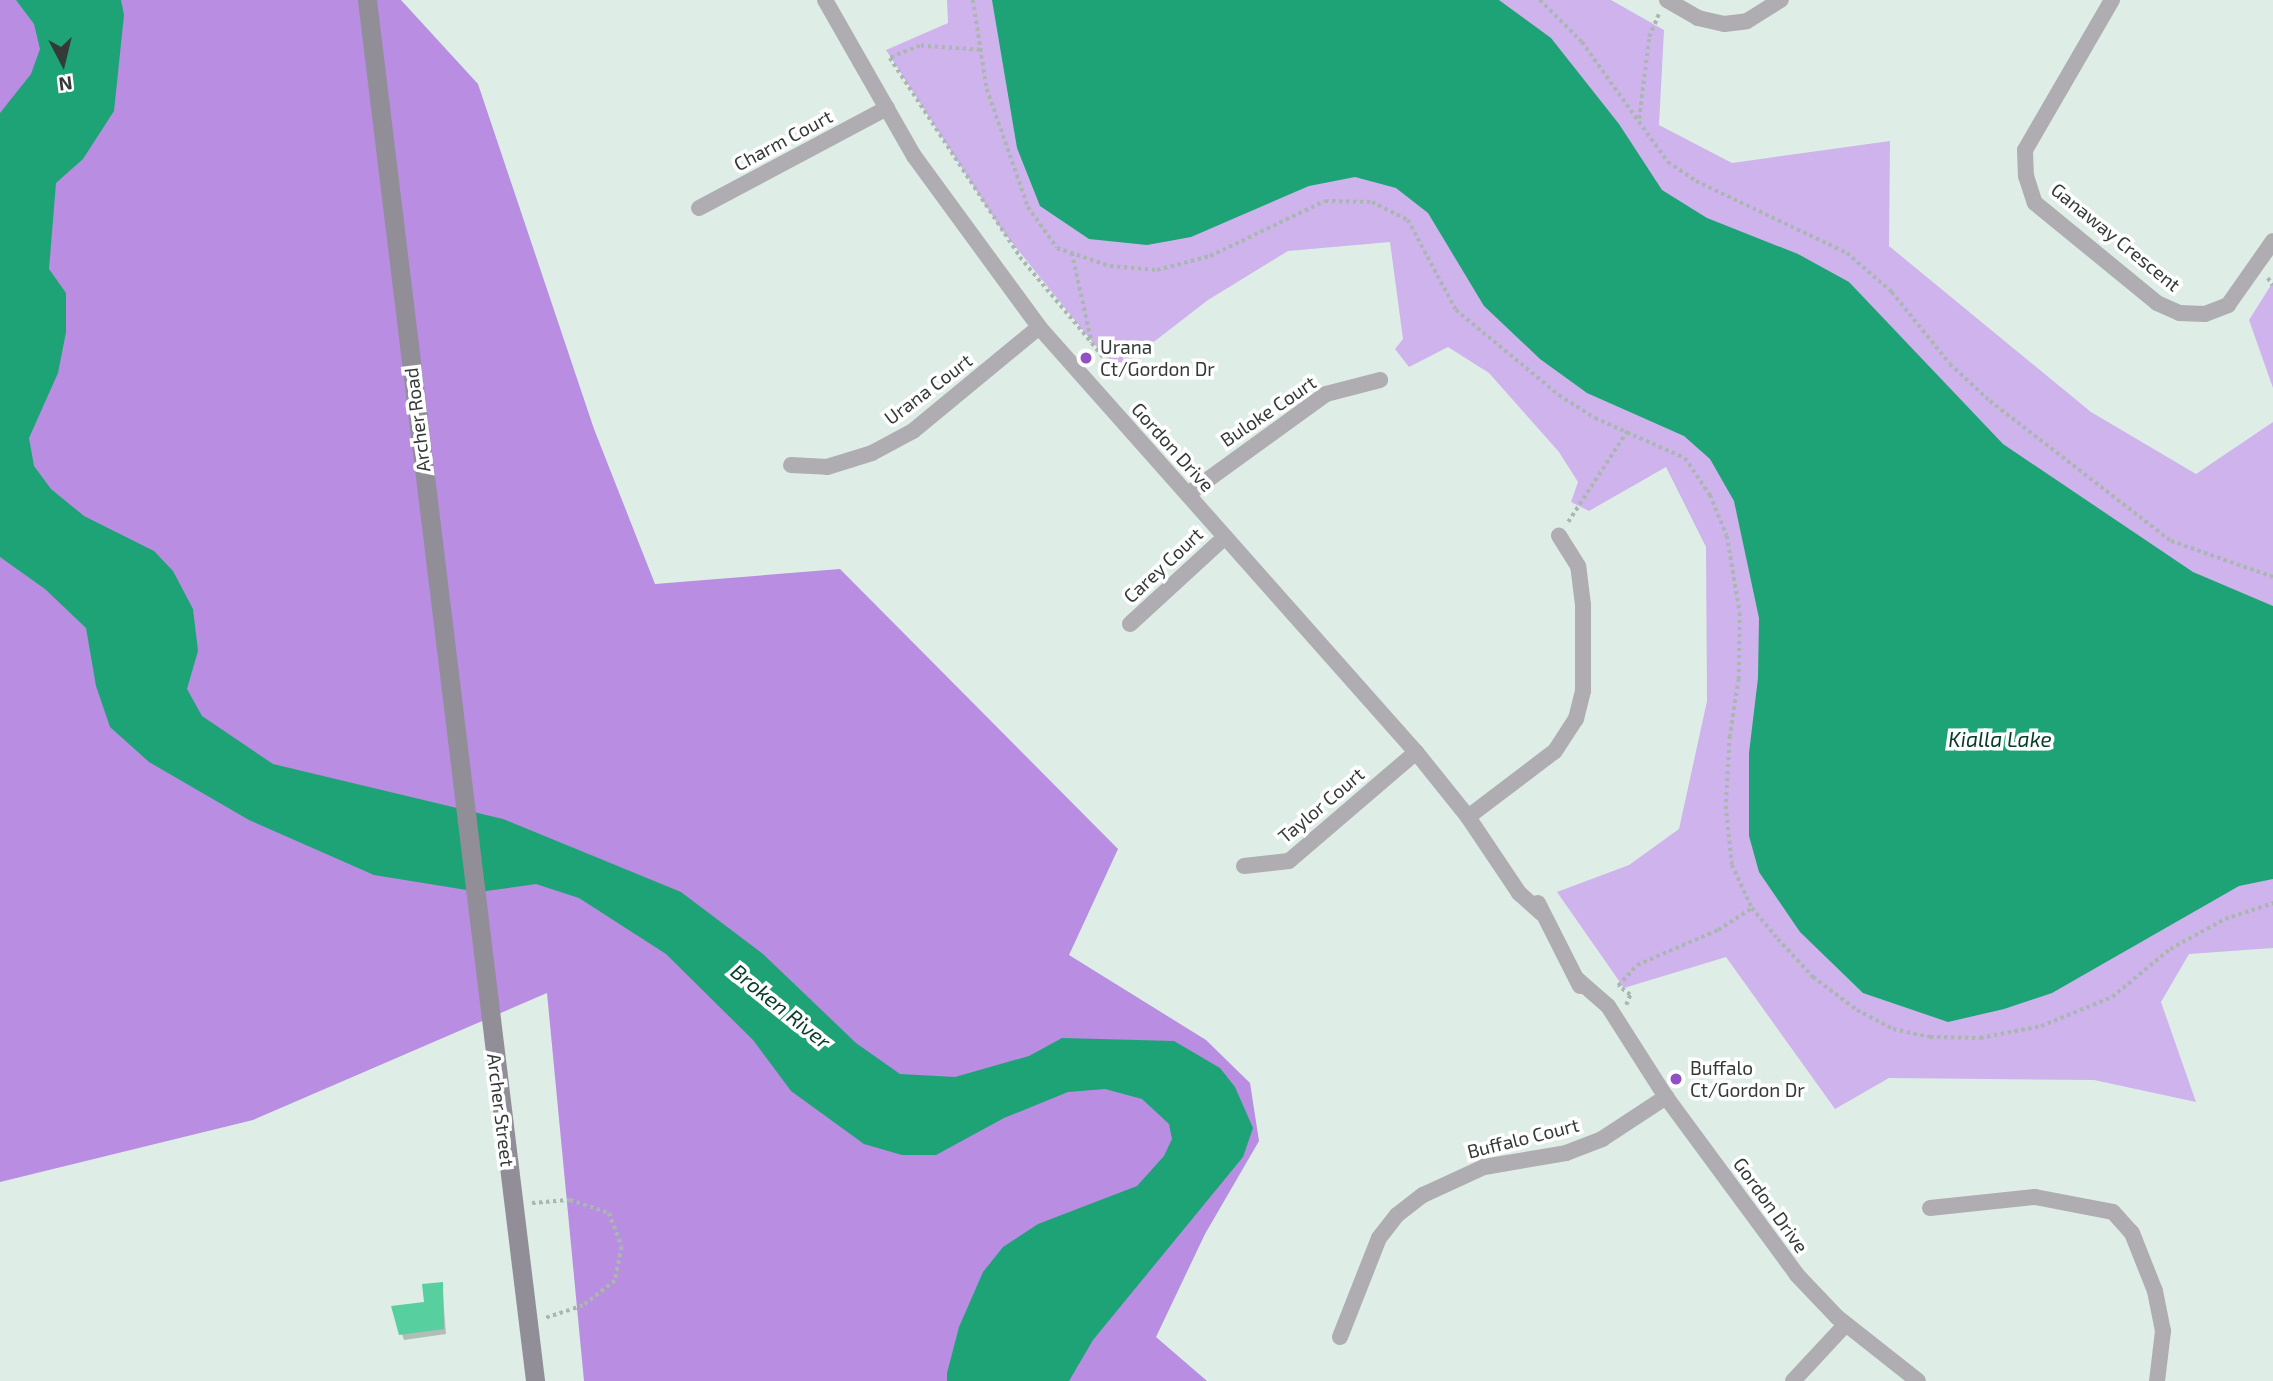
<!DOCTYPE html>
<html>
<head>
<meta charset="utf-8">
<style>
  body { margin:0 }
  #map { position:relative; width:2273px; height:1381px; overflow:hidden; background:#deeee6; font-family:"Exo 2",sans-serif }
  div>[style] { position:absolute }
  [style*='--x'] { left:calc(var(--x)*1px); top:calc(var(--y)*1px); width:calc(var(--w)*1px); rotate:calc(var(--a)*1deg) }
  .green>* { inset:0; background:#cfb3ec }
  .forest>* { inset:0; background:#b88de2 }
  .water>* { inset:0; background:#1da376 }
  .shadow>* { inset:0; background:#0003 }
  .building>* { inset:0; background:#58cf9f }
  .path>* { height:3.5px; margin-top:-1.75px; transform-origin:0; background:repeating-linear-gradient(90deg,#aab7b1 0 3.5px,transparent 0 7px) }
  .minor>* { height:16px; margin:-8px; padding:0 8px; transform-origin:8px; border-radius:8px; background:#afacb2 }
  .secondary>* { height:19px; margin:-9.5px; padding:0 9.5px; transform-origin:9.5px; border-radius:9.5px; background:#928e97 }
  .dots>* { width:19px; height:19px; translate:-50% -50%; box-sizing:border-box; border:4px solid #fff; border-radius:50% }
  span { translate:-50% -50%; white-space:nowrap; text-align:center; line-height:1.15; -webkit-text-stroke:7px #fff; paint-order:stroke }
  .street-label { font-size:19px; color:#343a37 }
  .poi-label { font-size:19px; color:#343a37 }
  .left { translate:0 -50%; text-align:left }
  .water-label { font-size:21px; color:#063c29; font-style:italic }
  .north { position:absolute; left:28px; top:28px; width:70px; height:70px; -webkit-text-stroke:5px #fff; paint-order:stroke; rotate:173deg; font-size:19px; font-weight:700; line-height:28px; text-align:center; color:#343a37 }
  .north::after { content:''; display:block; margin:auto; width:24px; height:32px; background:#343a37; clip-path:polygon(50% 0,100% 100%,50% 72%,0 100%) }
</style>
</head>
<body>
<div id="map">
  <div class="green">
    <div style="clip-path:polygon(947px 0,1611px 0,1664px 30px,1659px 125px,1732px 163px,1890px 141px,1889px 246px,2091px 412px,2196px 474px,2273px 422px,2273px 948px,2189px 954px,2161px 1002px,2196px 1102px,2094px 1080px,1889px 1078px,1835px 1109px,1726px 957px,1624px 988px,1557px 892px,1629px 865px,1679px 829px,1707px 701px,1706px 547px,1666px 467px,1589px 511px,1571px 502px,1578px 482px,1559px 452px,1489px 373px,1448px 347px,1409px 367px,1395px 349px,1403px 339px,1390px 242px,1288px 251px,1208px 300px,1116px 371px,1001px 229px,886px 50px,948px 23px)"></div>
    <div style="clip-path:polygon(2273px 282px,2273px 388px,2249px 320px)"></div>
  </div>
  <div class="forest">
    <div style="clip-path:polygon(0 0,401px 0,478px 84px,594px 429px,655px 584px,840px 569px,1118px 849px,1069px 955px,1206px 1040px,1250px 1083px,1259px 1141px,1205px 1234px,1156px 1337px,1207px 1381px,584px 1381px,547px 993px,253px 1120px,0 1182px)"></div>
  </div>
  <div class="water">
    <div style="clip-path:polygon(16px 0,121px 0,124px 15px,114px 111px,83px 159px,56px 183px,49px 269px,66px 293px,66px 332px,58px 373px,29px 438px,34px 466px,51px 489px,84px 516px,154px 551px,173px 571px,193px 609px,198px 651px,187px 689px,202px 716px,273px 764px,503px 819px,681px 892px,763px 954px,856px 1043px,900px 1074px,955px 1077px,1029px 1056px,1062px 1038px,1174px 1041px,1220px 1068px,1235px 1087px,1253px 1128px,1243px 1157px,1093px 1340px,1069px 1381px,947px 1381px,947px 1373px,959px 1327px,983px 1272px,1003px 1247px,1038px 1224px,1137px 1186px,1164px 1156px,1172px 1139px,1169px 1124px,1142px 1099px,1105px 1089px,1068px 1092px,1004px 1118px,936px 1155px,902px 1155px,864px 1144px,791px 1091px,753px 1040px,666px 954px,579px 898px,536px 884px,479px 892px,374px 875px,249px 820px,149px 762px,110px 727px,96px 686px,86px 628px,45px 589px,0 557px,0 113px,31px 74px,40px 49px,34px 24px)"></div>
    <div style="clip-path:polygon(992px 0,1499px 0,1551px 38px,1619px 124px,1662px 190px,1707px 218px,1798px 254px,1849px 282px,2003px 444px,2193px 572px,2273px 606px,2273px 879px,2239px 886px,2052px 993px,2004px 1009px,1948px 1022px,1863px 993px,1800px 932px,1759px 872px,1749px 836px,1749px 753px,1758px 678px,1759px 618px,1734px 501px,1710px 459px,1684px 436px,1587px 393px,1540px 359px,1484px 306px,1428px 213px,1396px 188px,1355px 177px,1309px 186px,1191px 237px,1147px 245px,1089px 239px,1040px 206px,1017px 148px)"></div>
  </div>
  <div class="shadow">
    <div style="clip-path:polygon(442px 1283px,446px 1334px,404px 1340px,393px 1307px,426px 1303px)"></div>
  </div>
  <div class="building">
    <div style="clip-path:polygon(443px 1282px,444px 1329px,399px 1335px,391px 1306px,424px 1302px,422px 1284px)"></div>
  </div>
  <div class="path">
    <div style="--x:973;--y:0;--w:90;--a:81.1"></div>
    <div style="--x:987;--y:89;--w:125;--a:70.8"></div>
    <div style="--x:1028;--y:207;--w:50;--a:54.7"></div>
    <div style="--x:1057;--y:248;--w:56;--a:18.8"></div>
    <div style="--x:1110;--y:266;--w:47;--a:4.9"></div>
    <div style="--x:1157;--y:270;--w:55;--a:-14.8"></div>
    <div style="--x:1210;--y:256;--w:127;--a:-25.6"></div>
    <div style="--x:1325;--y:201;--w:47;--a:1.2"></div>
    <div style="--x:1372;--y:202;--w:40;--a:26.6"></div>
    <div style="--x:1408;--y:220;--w:102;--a:61.9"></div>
    <div style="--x:1456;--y:310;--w:134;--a:39.5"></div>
    <div style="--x:1559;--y:395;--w:43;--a:32.6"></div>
    <div style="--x:1595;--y:418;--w:98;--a:24"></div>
    <div style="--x:1685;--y:458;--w:45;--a:56"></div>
    <div style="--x:1710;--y:495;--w:44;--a:67.5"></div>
    <div style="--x:1727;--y:536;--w:78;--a:80.4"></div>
    <div style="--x:1740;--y:613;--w:66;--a:90.9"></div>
    <div style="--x:1739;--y:679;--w:58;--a:99"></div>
    <div style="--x:1730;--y:736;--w:70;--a:93.3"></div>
    <div style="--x:1726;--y:806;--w:59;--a:84.2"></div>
    <div style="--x:1732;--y:865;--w:47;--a:65.1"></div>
    <div style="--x:1752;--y:908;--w:40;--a:50"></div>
    <div style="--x:1778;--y:939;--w:52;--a:47.4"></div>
    <div style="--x:1813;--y:977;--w:55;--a:36.9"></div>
    <div style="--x:1857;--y:1010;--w:41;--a:27.8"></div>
    <div style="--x:1893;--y:1029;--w:38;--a:12"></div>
    <div style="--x:1930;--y:1037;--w:50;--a:1.1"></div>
    <div style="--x:1980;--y:1038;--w:62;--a:-11.1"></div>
    <div style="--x:2041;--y:1026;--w:77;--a:-22.2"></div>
    <div style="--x:2112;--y:997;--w:75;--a:-39.6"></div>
    <div style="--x:2170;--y:949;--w:63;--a:-28.6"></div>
    <div style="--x:2225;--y:919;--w:51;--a:-18.4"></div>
    <div style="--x:1540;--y:0;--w:59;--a:45"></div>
    <div style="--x:1582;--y:42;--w:148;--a:54.4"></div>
    <div style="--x:1668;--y:162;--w:34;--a:34"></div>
    <div style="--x:1696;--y:181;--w:167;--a:25.5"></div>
    <div style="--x:1847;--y:253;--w:60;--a:40.9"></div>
    <div style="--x:1892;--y:292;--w:92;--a:51.1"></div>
    <div style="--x:1950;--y:364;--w:54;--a:42.8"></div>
    <div style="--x:1990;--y:401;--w:229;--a:37.7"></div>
    <div style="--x:2171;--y:541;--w:108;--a:19.4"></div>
    <div style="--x:980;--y:50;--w:60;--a:-176.2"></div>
    <div style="--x:920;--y:46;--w:32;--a:158"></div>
    <div style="--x:890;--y:58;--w:238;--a:56.8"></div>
    <div style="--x:1020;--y:257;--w:112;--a:50.1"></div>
    <div style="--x:1639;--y:119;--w:83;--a:-83"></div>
    <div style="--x:1649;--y:37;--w:25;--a:-67"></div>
    <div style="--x:1072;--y:253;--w:92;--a:77.5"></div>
    <div style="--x:1092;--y:343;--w:24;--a:52"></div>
    <div style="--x:1107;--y:362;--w:11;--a:139"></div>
    <div style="--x:2268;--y:278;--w:9;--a:58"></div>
    <div style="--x:1568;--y:522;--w:110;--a:-56.9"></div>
    <div style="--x:1626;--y:1005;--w:11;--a:-68"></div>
    <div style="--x:1630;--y:995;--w:15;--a:-143"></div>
    <div style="--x:1618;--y:986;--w:28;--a:-48"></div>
    <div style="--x:1637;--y:965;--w:88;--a:-23.4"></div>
    <div style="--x:1718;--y:930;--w:40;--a:-32.9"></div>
    <div style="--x:532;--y:1203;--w:38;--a:-5"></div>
    <div style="--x:570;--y:1200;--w:41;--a:18.4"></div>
    <div style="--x:609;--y:1213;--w:36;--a:69"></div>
    <div style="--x:622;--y:1247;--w:35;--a:102"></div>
    <div style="--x:615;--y:1281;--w:41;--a:142"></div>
    <div style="--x:583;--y:1306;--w:39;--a:162"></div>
  </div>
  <div class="minor">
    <div style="--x:825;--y:0;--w:180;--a:60.3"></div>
    <div style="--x:914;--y:156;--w:212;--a:53.8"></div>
    <div style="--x:1039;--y:327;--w:568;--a:48.43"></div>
    <div style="--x:1416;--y:752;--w:83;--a:51.3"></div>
    <div style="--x:1468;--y:817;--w:92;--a:56.1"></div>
    <div style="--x:1519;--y:893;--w:30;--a:42"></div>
    <div style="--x:1667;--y:0;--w:36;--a:30"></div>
    <div style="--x:1698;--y:18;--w:27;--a:13"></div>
    <div style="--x:1724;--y:24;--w:23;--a:-7"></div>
    <div style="--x:1747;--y:21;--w:40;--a:-32"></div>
    <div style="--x:2112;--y:0;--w:173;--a:120.1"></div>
    <div style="--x:2025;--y:150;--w:26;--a:88"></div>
    <div style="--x:2026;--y:176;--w:28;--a:72"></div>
    <div style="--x:2035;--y:203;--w:158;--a:39.3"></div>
    <div style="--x:2157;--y:303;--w:24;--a:24"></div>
    <div style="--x:2179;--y:313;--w:26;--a:2"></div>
    <div style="--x:2205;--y:314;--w:25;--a:-21"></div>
    <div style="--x:2228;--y:305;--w:78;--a:-54.9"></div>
    <div style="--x:699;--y:208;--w:213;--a:-28"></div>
    <div style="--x:791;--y:465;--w:36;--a:3"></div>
    <div style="--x:827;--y:467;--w:47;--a:-17.3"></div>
    <div style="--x:872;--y:453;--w:47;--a:-28.2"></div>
    <div style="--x:913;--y:431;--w:163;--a:-39.5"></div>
    <div style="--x:1188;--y:494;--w:170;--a:-35.9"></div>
    <div style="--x:1326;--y:394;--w:56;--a:-14.5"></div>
    <div style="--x:1130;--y:624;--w:129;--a:-42.5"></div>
    <div style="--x:1468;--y:817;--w:109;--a:-37.2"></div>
    <div style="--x:1555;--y:751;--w:38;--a:-57"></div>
    <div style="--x:1576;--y:719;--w:29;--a:-76"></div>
    <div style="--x:1583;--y:691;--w:86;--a:-90"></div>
    <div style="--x:1583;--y:605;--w:39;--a:-97"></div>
    <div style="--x:1578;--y:566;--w:36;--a:-122"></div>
    <div style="--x:1244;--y:866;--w:45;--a:-6.3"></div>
    <div style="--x:1289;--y:861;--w:167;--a:-40.6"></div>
    <div style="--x:1538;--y:903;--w:93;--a:63.2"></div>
    <div style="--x:1577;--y:979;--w:41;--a:41.1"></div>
    <div style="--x:1608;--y:1006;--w:108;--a:57.5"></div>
    <div style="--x:1666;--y:1097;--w:221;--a:53.6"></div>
    <div style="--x:1797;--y:1275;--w:58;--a:46.4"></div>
    <div style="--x:1837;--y:1317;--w:103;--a:38.3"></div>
    <div style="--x:1930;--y:1208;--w:106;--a:-6"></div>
    <div style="--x:2035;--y:1197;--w:79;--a:10.9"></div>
    <div style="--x:2113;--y:1212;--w:28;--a:48"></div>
    <div style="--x:2132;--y:1233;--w:62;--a:68.4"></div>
    <div style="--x:2155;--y:1291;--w:41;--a:78.7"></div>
    <div style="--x:2163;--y:1331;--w:50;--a:96.8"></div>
    <div style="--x:1340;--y:1337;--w:106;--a:-68.5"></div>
    <div style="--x:1379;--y:1238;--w:29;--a:-52"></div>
    <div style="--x:1397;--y:1215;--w:33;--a:-38"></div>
    <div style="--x:1423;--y:1195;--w:67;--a:-24.7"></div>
    <div style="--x:1484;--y:1167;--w:83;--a:-9.7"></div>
    <div style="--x:1566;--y:1153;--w:39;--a:-21"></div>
    <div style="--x:1602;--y:1139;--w:77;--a:-33.3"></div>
    <div style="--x:1793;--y:1381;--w:76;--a:-47.1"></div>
  </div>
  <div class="secondary">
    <div style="--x:367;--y:0;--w:1391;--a:83.06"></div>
  </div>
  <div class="dots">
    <div style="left:1086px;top:358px;background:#9151c6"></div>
    <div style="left:1676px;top:1079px;background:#9151c6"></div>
  </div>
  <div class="street-label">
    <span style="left:783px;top:140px;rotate:-28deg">Charm Court</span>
    <span style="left:2116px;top:237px;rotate:39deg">Ganaway Crescent</span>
    <span style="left:928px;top:389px;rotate:-37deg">Urana Court</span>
    <span style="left:1268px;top:411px;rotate:-34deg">Buloke Court</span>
    <span style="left:417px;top:420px;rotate:-97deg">Archer Road</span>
    <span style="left:1173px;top:447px;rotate:48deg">Gordon Drive</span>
    <span style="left:1163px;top:565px;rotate:-43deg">Carey Court</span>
    <span style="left:1321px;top:805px;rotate:-40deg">Taylor Court</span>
    <span style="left:501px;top:1110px;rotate:83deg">Archer Street</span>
    <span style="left:1523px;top:1138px;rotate:-14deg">Buffalo Court</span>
    <span style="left:1771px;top:1205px;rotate:54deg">Gordon Drive</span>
  </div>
  <div class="poi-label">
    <span class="left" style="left:1100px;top:358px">Urana<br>Ct/Gordon Dr</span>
    <span class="left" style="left:1690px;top:1079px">Buffalo<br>Ct/Gordon Dr</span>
  </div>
  <div class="water-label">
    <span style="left:2000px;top:739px">Kialla Lake</span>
    <span style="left:781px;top:1006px;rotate:39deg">Broken River</span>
  </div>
  <div class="north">N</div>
</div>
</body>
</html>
